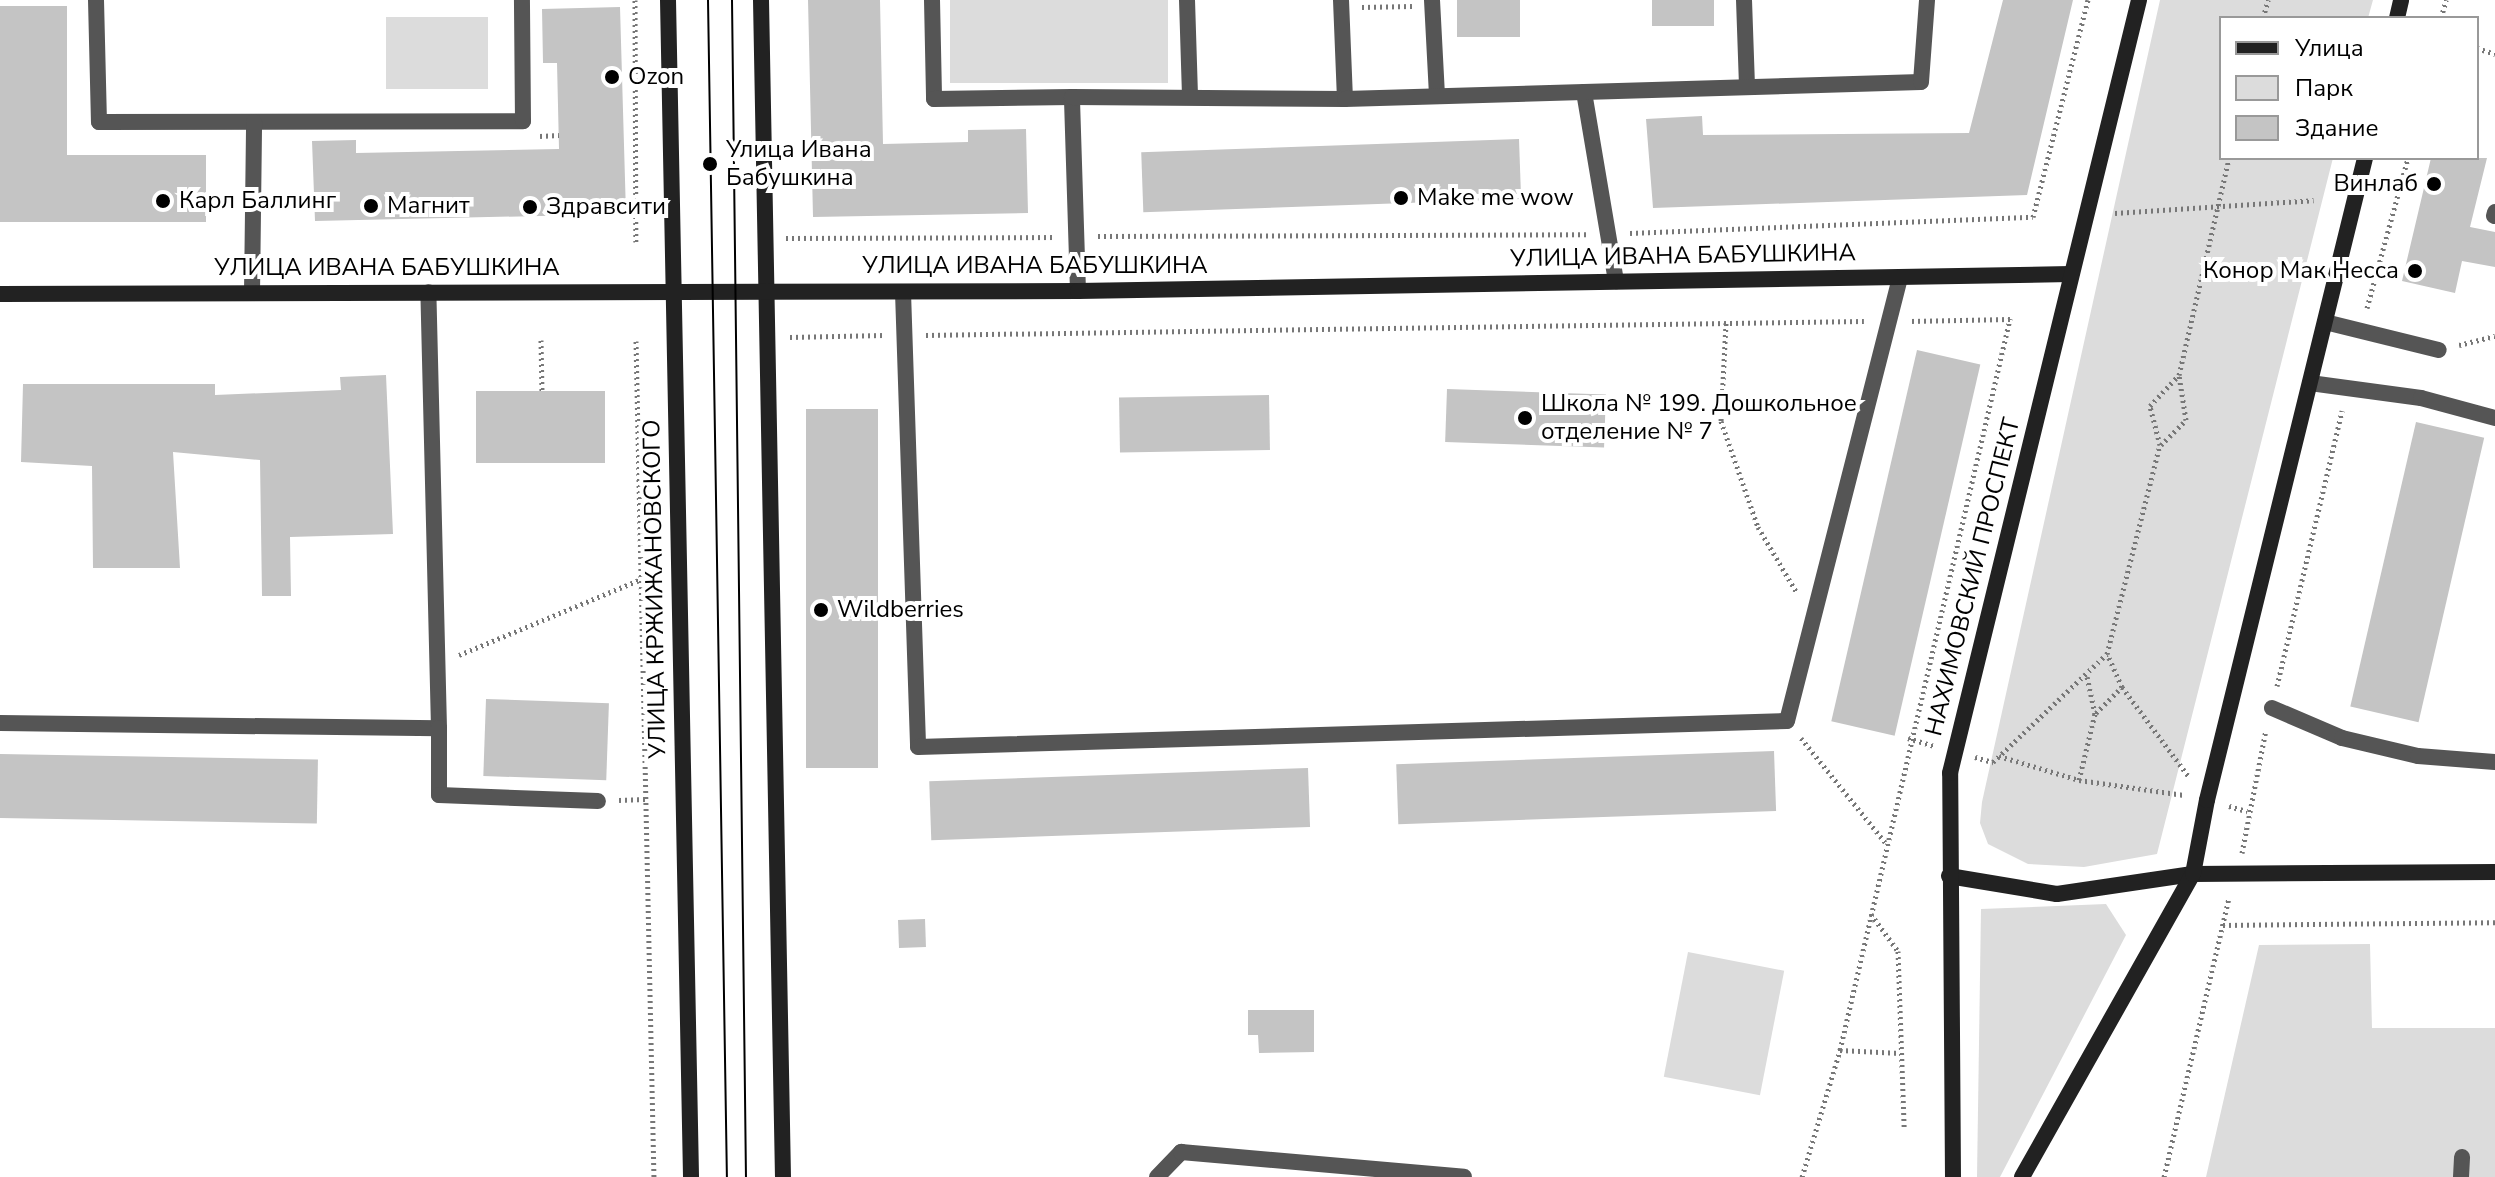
<!DOCTYPE html>
<html>
<head>
<meta charset="utf-8">
<style>
  body { margin:0 }
  #map { position:relative; width:2495px; height:1177px; overflow:hidden; background:#fff; font-family:"Nunito Sans",sans-serif }
  div>[style] { position:absolute }
  [style*='--x'] { left:calc(var(--x)*1px); top:calc(var(--y)*1px); width:calc(var(--w)*1px); rotate:calc(var(--a)*1deg) }
  .green>* { inset:0; background:#dcdcdc; transform-origin:0 0 }
  .building>* { inset:0; background:#c4c4c4; transform-origin:0 0 }
  .path>* { height:5px; margin-top:-2.5px; transform-origin:0; background:repeating-linear-gradient(90deg,#777 0 2px,transparent 0 6px) }
  .lane>* { height:16px; margin:-8px; padding:0 8px; transform-origin:8px; border-radius:8px; background:#555 }
  .secondary>* { height:16px; margin:-8px; padding:0 8px; transform-origin:8px; border-radius:8px; background:#222 }
  .tram>* { height:2px; margin:-1px; padding:0 1px; transform-origin:1px; border-radius:1px; background:#000 }
  .dots>* { width:22px; height:22px; translate:-50% -50%; box-sizing:border-box; border:4px solid #fff; border-radius:50% }
  span { translate:-50% -50%; white-space:nowrap; text-align:center; line-height:1.15; -webkit-text-stroke:8px #fff; paint-order:stroke }
  .poi-label { font-size:24px; color:#000 }
  .left { translate:0 -50%; text-align:left }
  .right { translate:-100% -50%; text-align:right }
  .street-label { font-size:24px; color:#000 }
  .legend { position:absolute; left:2219px; top:16px; width:260px; height:144px; box-sizing:border-box; background:#fff; border:2px solid #999; margin:0; padding:10px 14px; list-style:none; font-size:24px; color:#000 }
  .legend li { display:flex; align-items:center; gap:16px; height:40px }
  .legend b { width:40px; border:2px solid #999 }
</style>
</head>
<body>
<div id="map">
  <div class="green">
    <div style="left:950px;top:0;width:218px;height:83px"></div>
    <div style="clip-path:polygon(2160px 0,2373px 0,2368px 18px,2221px 18px,2221px 158px,2333px 158px,2157px 854px,2084px 867px,2028px 864px,1988px 844px,1980px 823px,1982px 802px)"></div>
    <div style="left:488px;top:17px;width:72px;height:102px;rotate:90deg"></div>
    <div style="clip-path:polygon(2106px 904px,2126px 935px,2000px 1177px,1977px 1177px,1981px 909px)"></div>
    <div style="clip-path:polygon(2370px 944px,2372px 1028px,2495px 1028px,2495px 1177px,2206px 1177px,2259px 945px)"></div>
    <div style="left:1688px;top:952px;width:98px;height:127px;rotate:11deg"></div>
  </div>
  <div class="building">
    <div style="clip-path:polygon(808px 0,880px 0,883px 144px,968px 142px,968px 130px,1026px 129px,1028px 213px,813px 217px)"></div>
    <div style="left:1457px;top:0;width:63px;height:37px"></div>
    <div style="left:1652px;top:0;width:62px;height:26px"></div>
    <div style="clip-path:polygon(2003px 0,2073px 0,2027px 195px,1653px 208px,1646px 119px,1702px 116px,1703px 135px,1969px 133px)"></div>
    <div style="clip-path:polygon(0 6px,67px 6px,67px 155px,206px 155px,206px 222px,0 222px)"></div>
    <div style="clip-path:polygon(620px 7px,626px 214px,315px 221px,312px 141px,356px 140px,356px 153px,559px 149px,557px 63px,543px 63px,542px 9px)"></div>
    <div style="left:1519px;top:139px;width:60px;height:378px;rotate:88deg"></div>
    <div style="clip-path:polygon(2431px 158px,2487px 158px,2470px 227px,2495px 232px,2495px 267px,2462px 261px,2455px 293px,2402px 281px)"></div>
    <div style="left:1917px;top:350px;width:65px;height:381px;rotate:13deg"></div>
    <div style="clip-path:polygon(386px 375px,393px 534px,290px 537px,291px 596px,262px 596px,260px 460px,173px 452px,180px 568px,93px 568px,92px 466px,21px 462px,23px 384px,215px 384px,215px 395px,341px 390px,340px 377px)"></div>
    <div style="left:1447px;top:389px;width:159px;height:53px;rotate:2deg"></div>
    <div style="left:476px;top:391px;width:129px;height:72px"></div>
    <div style="left:1269px;top:395px;width:55px;height:150px;rotate:89deg"></div>
    <div style="left:806px;top:409px;width:72px;height:359px"></div>
    <div style="left:2416px;top:422px;width:70px;height:292px;rotate:13deg"></div>
    <div style="left:486px;top:699px;width:123px;height:77px;rotate:2deg"></div>
    <div style="left:1774px;top:751px;width:60px;height:378px;rotate:88deg"></div>
    <div style="left:0;top:754px;width:318px;height:64px;rotate:1deg"></div>
    <div style="left:1308px;top:768px;width:59px;height:379px;rotate:88deg"></div>
    <div style="left:925px;top:919px;width:28px;height:27px;rotate:88deg"></div>
    <div style="clip-path:polygon(1248px 1010px,1314px 1010px,1314px 1052px,1259px 1053px,1258px 1035px,1248px 1035px)"></div>
  </div>
  <div class="path">
    <div style="--x:635;--y:0;--w:242;--a:89.8"></div>
    <div style="--x:1362;--y:7;--w:50;--a:-1.1"></div>
    <div style="--x:2263;--y:18;--w:19;--a:-74"></div>
    <div style="--x:2441;--y:18;--w:19;--a:-74"></div>
    <div style="--x:2477;--y:48;--w:19;--a:18"></div>
    <div style="--x:540;--y:136;--w:19;--a:-3"></div>
    <div style="--x:2115;--y:213;--w:199;--a:-3.7"></div>
    <div style="--x:1630;--y:233;--w:403;--a:-2.3"></div>
    <div style="--x:2033;--y:217;--w:224;--a:-75.8"></div>
    <div style="--x:1098;--y:236;--w:490;--a:-0.2"></div>
    <div style="--x:786;--y:238;--w:270;--a:-0.2"></div>
    <div style="--x:2367;--y:308;--w:156;--a:-74.7"></div>
    <div style="--x:1726;--y:323;--w:98;--a:92.9"></div>
    <div style="--x:1721;--y:421;--w:112;--a:70.8"></div>
    <div style="--x:1758;--y:527;--w:77;--a:59.4"></div>
    <div style="--x:926;--y:335;--w:938;--a:-0.86"></div>
    <div style="--x:790;--y:337;--w:94;--a:-1.2"></div>
    <div style="--x:541;--y:340;--w:51;--a:88.9"></div>
    <div style="--x:636;--y:341;--w:836;--a:88.77"></div>
    <div style="--x:2459;--y:345;--w:37;--a:-14"></div>
    <div style="--x:2161;--y:445;--w:35;--a:-45"></div>
    <div style="--x:2186;--y:420;--w:46;--a:-98.8"></div>
    <div style="--x:459;--y:655;--w:198;--a:-22.6"></div>
    <div style="--x:2277;--y:686;--w:283;--a:-76.7"></div>
    <div style="--x:2122;--y:687;--w:112;--a:53.3"></div>
    <div style="--x:2096;--y:713;--w:37;--a:-45"></div>
    <div style="--x:2122;--y:687;--w:36;--a:-114"></div>
    <div style="--x:1801;--y:738;--w:134;--a:51.1"></div>
    <div style="--x:1908;--y:738;--w:27;--a:17"></div>
    <div style="--x:1999;--y:756;--w:84;--a:16.7"></div>
    <div style="--x:2079;--y:780;--w:106;--a:8.1"></div>
    <div style="--x:1975;--y:757;--w:19;--a:16"></div>
    <div style="--x:1993;--y:762;--w:157;--a:-43.5"></div>
    <div style="--x:2107;--y:654;--w:216;--a:-75.8"></div>
    <div style="--x:2160;--y:445;--w:40;--a:-104.4"></div>
    <div style="--x:2150;--y:406;--w:42;--a:-46.9"></div>
    <div style="--x:2179;--y:375;--w:223;--a:-77"></div>
    <div style="--x:2079;--y:780;--w:68;--a:-76.4"></div>
    <div style="--x:2095;--y:714;--w:38;--a:-102"></div>
    <div style="--x:619;--y:800;--w:26;--a:-2"></div>
    <div style="--x:2229;--y:806;--w:19;--a:16"></div>
    <div style="--x:2242;--y:853;--w:125;--a:-79"></div>
    <div style="--x:1871;--y:914;--w:46;--a:53.9"></div>
    <div style="--x:1898;--y:951;--w:176;--a:88"></div>
    <div style="--x:2223;--y:925;--w:272;--a:-0.6"></div>
    <div style="--x:1840;--y:1050;--w:60;--a:2.9"></div>
    <div style="--x:1802;--y:1177;--w:133;--a:-73.3"></div>
    <div style="--x:1840;--y:1050;--w:751;--a:-76.91"></div>
    <div style="--x:2010;--y:319;--w:100;--a:178.9"></div>
    <div style="--x:2164;--y:1177;--w:287;--a:-76.9"></div>
  </div>
  <div class="lane">
    <div style="--x:96;--y:0;--w:122;--a:88.6"></div>
    <div style="--x:99;--y:122;--w:424;--a:-0.1"></div>
    <div style="--x:523;--y:121;--w:121;--a:-90.5"></div>
    <div style="--x:932;--y:0;--w:99;--a:88.8"></div>
    <div style="--x:934;--y:99;--w:138;--a:-0.8"></div>
    <div style="--x:1187;--y:0;--w:96;--a:88.2"></div>
    <div style="--x:1341;--y:0;--w:99;--a:87.7"></div>
    <div style="--x:1432;--y:0;--w:94;--a:87"></div>
    <div style="--x:1744;--y:0;--w:87;--a:88"></div>
    <div style="--x:1584;--y:92;--w:192;--a:80.4"></div>
    <div style="--x:2494;--y:216;--w:4;--a:-76"></div>
    <div style="--x:1078;--y:291;--w:194;--a:-91.8"></div>
    <div style="--x:1072;--y:97;--w:273;--a:0.4"></div>
    <div style="--x:1345;--y:99;--w:576;--a:-1.69"></div>
    <div style="--x:1921;--y:82;--w:82;--a:-85.8"></div>
    <div style="--x:903;--y:292;--w:455;--a:88.1"></div>
    <div style="--x:918;--y:747;--w:869;--a:-1.71"></div>
    <div style="--x:1787;--y:721;--w:458;--a:-75.7"></div>
    <div style="--x:252;--y:293;--w:171;--a:-89.3"></div>
    <div style="--x:2325;--y:322;--w:117;--a:13.8"></div>
    <div style="--x:2310;--y:383;--w:112;--a:7.7"></div>
    <div style="--x:2421;--y:398;--w:77;--a:15.1"></div>
    <div style="--x:2272;--y:708;--w:76;--a:23.2"></div>
    <div style="--x:2342;--y:738;--w:78;--a:13.3"></div>
    <div style="--x:2418;--y:756;--w:77;--a:4.5"></div>
    <div style="--x:0;--y:723;--w:439;--a:0.7"></div>
    <div style="--x:439;--y:728;--w:436;--a:-91.4"></div>
    <div style="--x:439;--y:728;--w:67;--a:90"></div>
    <div style="--x:439;--y:795;--w:159;--a:2.2"></div>
    <div style="--x:1157;--y:1177;--w:35;--a:-46"></div>
    <div style="--x:1181;--y:1152;--w:284;--a:5"></div>
    <div style="--x:2461;--y:1177;--w:20;--a:-87"></div>
  </div>
  <div class="secondary">
    <div style="--x:668;--y:0;--w:1177;--a:88.88"></div>
    <div style="--x:761;--y:0;--w:1177;--a:88.93"></div>
    <div style="--x:2397;--y:18;--w:18;--a:-77"></div>
    <div style="--x:0;--y:294;--w:1078;--a:-0.16"></div>
    <div style="--x:1078;--y:291;--w:993;--a:-0.98"></div>
    <div style="--x:1949;--y:876;--w:109;--a:9.5"></div>
    <div style="--x:2057;--y:894;--w:137;--a:-8.4"></div>
    <div style="--x:2193;--y:874;--w:302;--a:-0.4"></div>
    <div style="--x:1953;--y:1177;--w:404;--a:-90.4"></div>
    <div style="--x:1950;--y:773;--w:796;--a:-76.26"></div>
    <div style="--x:2022;--y:1177;--w:348;--a:-60.6"></div>
    <div style="--x:2193;--y:874;--w:75;--a:-79.3"></div>
    <div style="--x:2207;--y:800;--w:661;--a:-76.17"></div>
  </div>
  <div class="tram">
    <div style="--x:708;--y:0;--w:1177;--a:89.08"></div>
    <div style="--x:732;--y:0;--w:1177;--a:89.32"></div>
  </div>
  <div class="dots">
    <div style="left:612px;top:77px;background:#000"></div>
    <div style="left:710px;top:164px;background:#000"></div>
    <div style="left:2434px;top:184px;background:#000"></div>
    <div style="left:1401px;top:198px;background:#000"></div>
    <div style="left:163px;top:201px;background:#000"></div>
    <div style="left:371px;top:206px;background:#000"></div>
    <div style="left:530px;top:207px;background:#000"></div>
    <div style="left:2415px;top:271px;background:#000"></div>
    <div style="left:1525px;top:418px;background:#000"></div>
    <div style="left:821px;top:610px;background:#000"></div>
  </div>
  <div class="poi-label">
    <span class="left" style="left:628px;top:77px">Ozon</span>
    <span class="left" style="left:726px;top:164px">Улица Ивана<br>Бабушкина</span>
    <span class="right" style="left:2418px;top:184px">Винлаб</span>
    <span class="left" style="left:1417px;top:198px">Make me wow</span>
    <span class="left" style="left:179px;top:201px">Карл Баллинг</span>
    <span class="left" style="left:387px;top:206px">Магнит</span>
    <span class="left" style="left:546px;top:207px">Здравсити</span>
    <span class="right" style="left:2399px;top:271px">Конор Мак Несса</span>
    <span class="left" style="left:1541px;top:418px">Школа № 199. Дошкольное<br>отделение № 7</span>
    <span class="left" style="left:837px;top:610px">Wildberries</span>
  </div>
  <div class="street-label">
    <span style="left:1683px;top:256px;rotate:-1deg">УЛИЦА ИВАНА БАБУШКИНА</span>
    <span style="left:1035px;top:266px">УЛИЦА ИВАНА БАБУШКИНА</span>
    <span style="left:387px;top:268px">УЛИЦА ИВАНА БАБУШКИНА</span>
    <span style="left:1973px;top:577px;rotate:-76deg">НАХИМОВСКИЙ ПРОСПЕКТ</span>
    <span style="left:655px;top:589px;rotate:-91deg">УЛИЦА КРЖИЖАНОВСКОГО</span>
  </div>
  <ul class="legend">
  <li><b style="height:10px;background:#222"></b>Улица</li>
  <li><b style="height:22px;background:#dcdcdc"></b>Парк</li>
  <li><b style="height:22px;background:#c4c4c4"></b>Здание</li>
  </ul>
</div>
</body>
</html>
